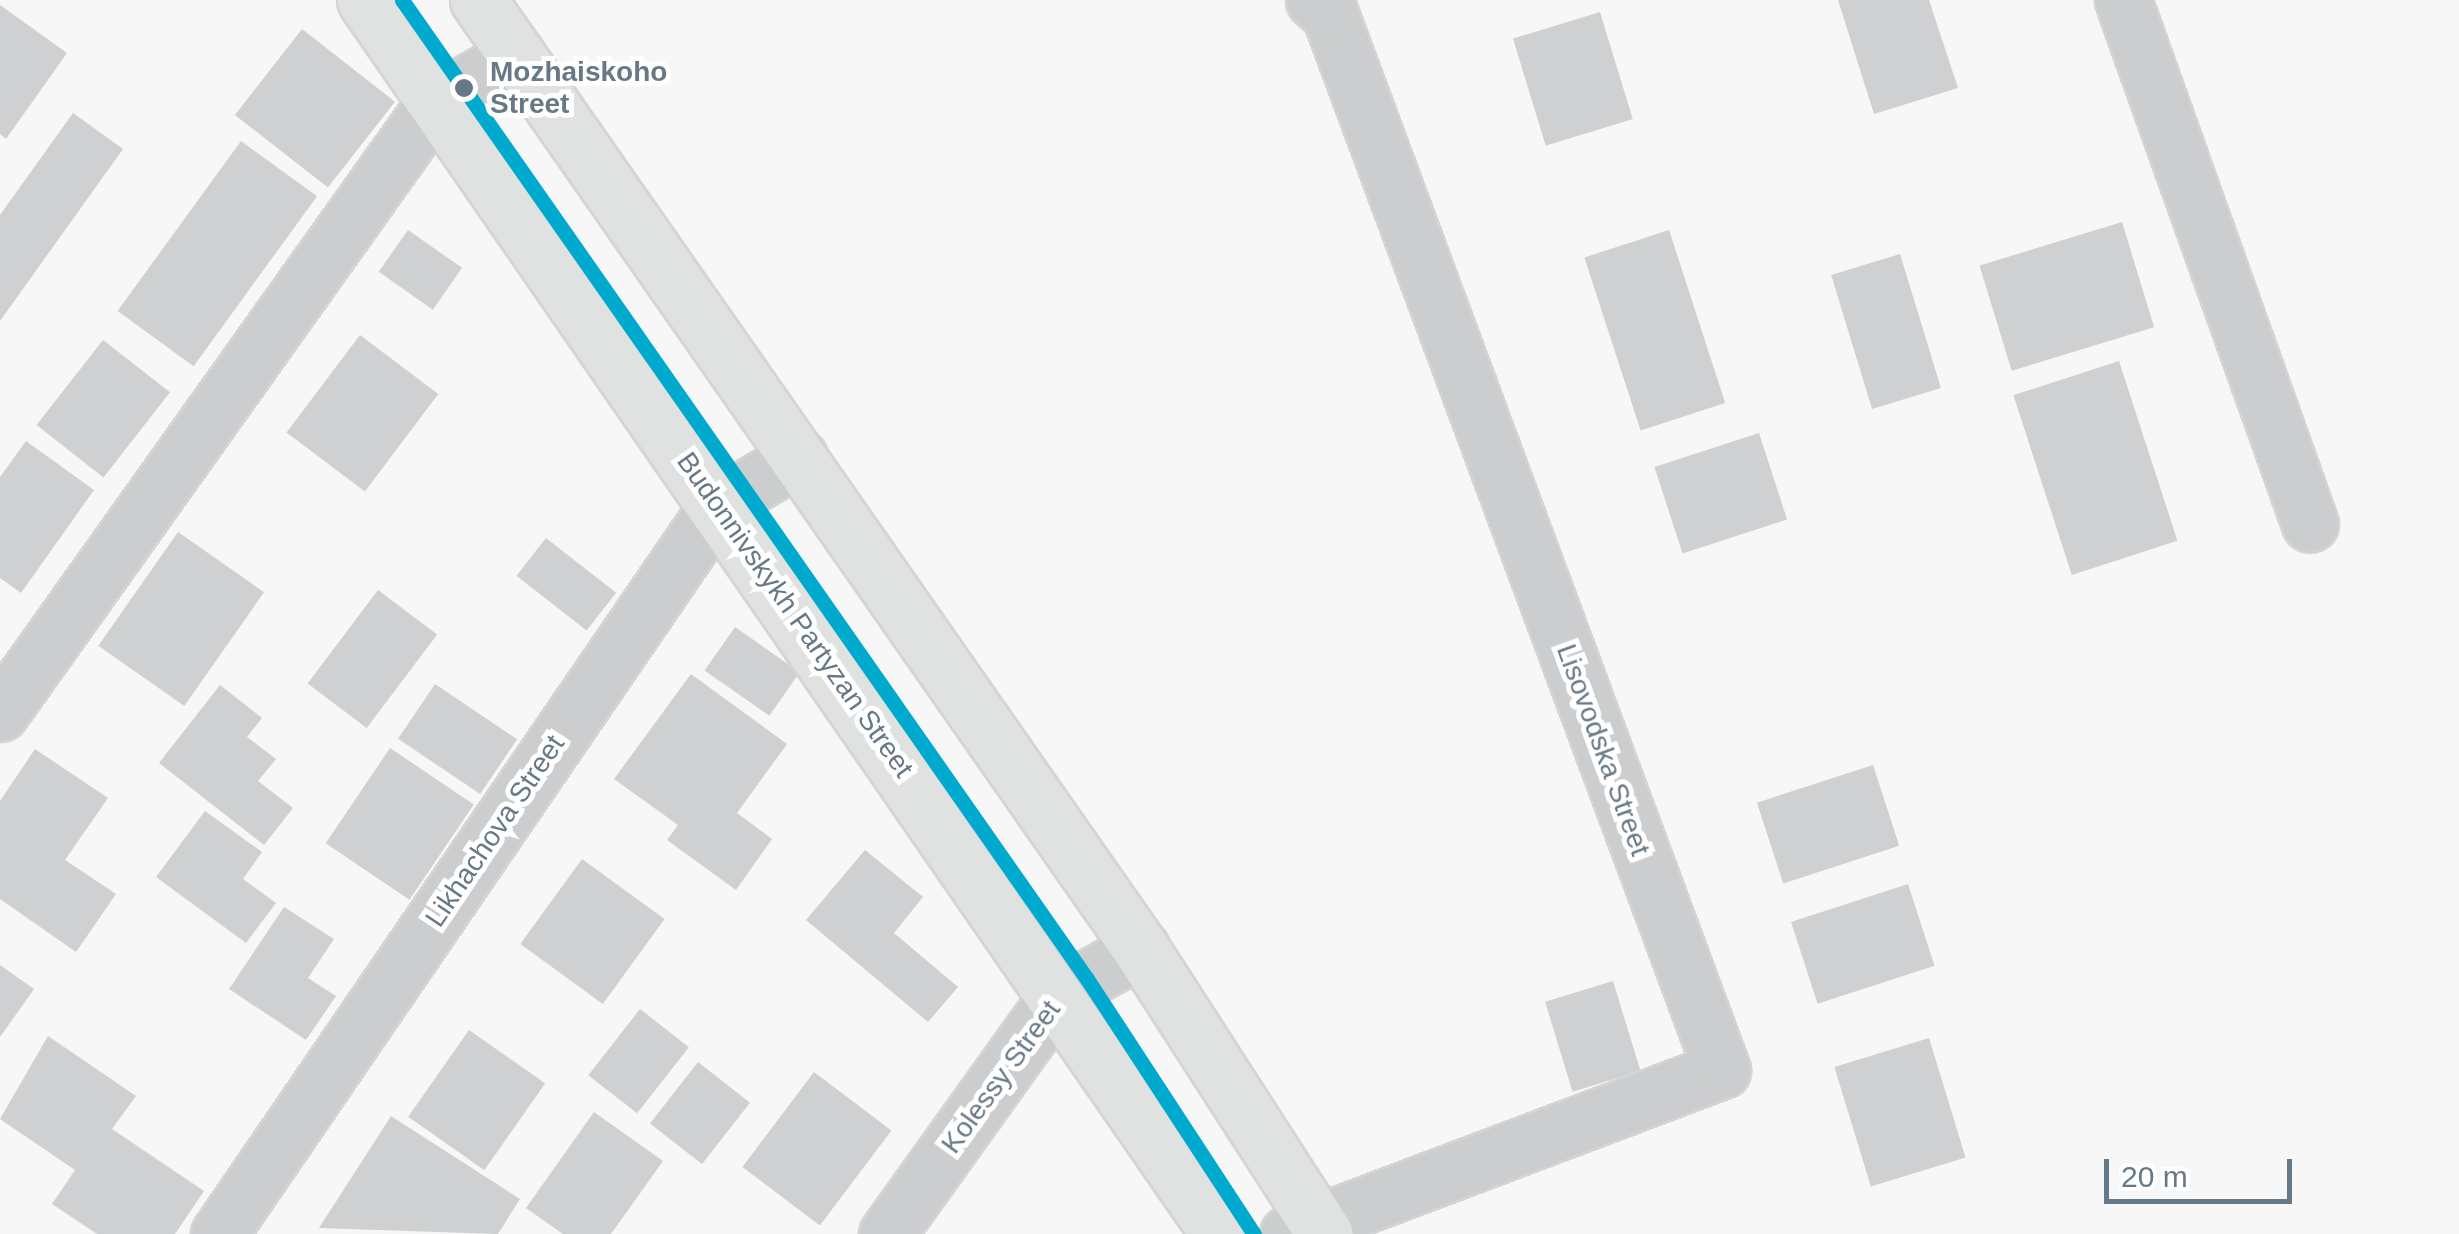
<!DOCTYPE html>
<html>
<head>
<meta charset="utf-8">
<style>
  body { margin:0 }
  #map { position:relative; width:2459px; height:1234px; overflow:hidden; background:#f7f7f7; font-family:Arial,sans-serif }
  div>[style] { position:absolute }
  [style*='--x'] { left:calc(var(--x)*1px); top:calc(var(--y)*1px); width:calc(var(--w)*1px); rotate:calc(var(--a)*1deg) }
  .building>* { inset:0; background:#ced0d1; transform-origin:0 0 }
  .roads { filter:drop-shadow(2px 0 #d3d4d5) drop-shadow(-2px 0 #d3d4d5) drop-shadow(0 2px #d3d4d5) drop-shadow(0 -2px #d3d4d5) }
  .minor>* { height:55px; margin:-27.5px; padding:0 27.5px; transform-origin:27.5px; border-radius:27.5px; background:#cccdce }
  .major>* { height:55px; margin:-27.5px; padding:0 27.5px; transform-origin:27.5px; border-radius:27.5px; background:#e0e1e1 }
  .tram-1>* { height:15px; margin:-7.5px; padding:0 7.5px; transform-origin:7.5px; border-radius:7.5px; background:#00a9ce }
  .dots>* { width:28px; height:28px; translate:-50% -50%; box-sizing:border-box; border:5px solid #fff; border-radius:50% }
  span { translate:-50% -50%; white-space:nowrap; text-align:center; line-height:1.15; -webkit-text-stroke:10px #fff; paint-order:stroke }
  .stop-label { font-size:28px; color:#677887; font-weight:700 }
  .left { translate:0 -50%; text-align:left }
  .street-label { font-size:28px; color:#677887 }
  .scale { position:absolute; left:2104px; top:1159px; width:188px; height:45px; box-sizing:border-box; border:5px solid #677887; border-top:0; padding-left:12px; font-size:30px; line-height:35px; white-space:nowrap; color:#677887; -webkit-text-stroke:8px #fff; paint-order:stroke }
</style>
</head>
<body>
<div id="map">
  <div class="building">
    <div style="clip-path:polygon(1838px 0,1929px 0,1958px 88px,1874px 114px)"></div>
    <div style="clip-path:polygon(0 5px,67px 53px,6px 139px,0 134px)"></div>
    <div style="left:1600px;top:12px;width:112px;height:91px;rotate:73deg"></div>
    <div style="left:302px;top:29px;width:118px;height:109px;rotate:38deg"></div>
    <div style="clip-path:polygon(73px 113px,123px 149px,0 321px,0 215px)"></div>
    <div style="left:241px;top:141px;width:94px;height:210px;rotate:36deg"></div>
    <div style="left:2122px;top:222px;width:110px;height:149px;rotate:73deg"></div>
    <div style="left:408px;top:230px;width:66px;height:51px;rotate:35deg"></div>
    <div style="left:1669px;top:230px;width:182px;height:89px;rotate:72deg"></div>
    <div style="left:1900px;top:254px;width:140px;height:72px;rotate:73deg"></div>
    <div style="left:360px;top:335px;width:98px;height:122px;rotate:37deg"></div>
    <div style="left:103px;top:340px;width:85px;height:108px;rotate:38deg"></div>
    <div style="left:2119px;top:361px;width:189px;height:111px;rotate:72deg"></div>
    <div style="left:1759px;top:433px;width:91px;height:110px;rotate:72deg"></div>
    <div style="clip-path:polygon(26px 441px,94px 490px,21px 593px,0 578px,0 477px)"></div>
    <div style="left:178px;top:532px;width:105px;height:139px;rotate:35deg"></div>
    <div style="left:546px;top:538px;width:89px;height:48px;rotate:38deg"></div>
    <div style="left:378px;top:590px;width:74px;height:117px;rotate:37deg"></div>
    <div style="left:735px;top:627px;width:79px;height:53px;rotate:35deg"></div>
    <div style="clip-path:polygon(691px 674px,787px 744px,737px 813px,772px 839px,736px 890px,667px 840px,678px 825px,614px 779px)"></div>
    <div style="left:435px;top:684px;width:99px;height:66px;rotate:34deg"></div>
    <div style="clip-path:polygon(220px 685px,262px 718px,247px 737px,276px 759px,258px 781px,293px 808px,264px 845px,159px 763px)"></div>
    <div style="left:390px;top:748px;width:101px;height:115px;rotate:34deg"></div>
    <div style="clip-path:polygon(35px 749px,108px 798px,65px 860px,116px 894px,76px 952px,0 899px,0 801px)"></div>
    <div style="left:1873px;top:765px;width:85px;height:122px;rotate:72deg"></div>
    <div style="clip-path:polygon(205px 811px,262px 852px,243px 879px,276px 903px,246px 943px,156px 877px)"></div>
    <div style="clip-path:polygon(865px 850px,923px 897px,894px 933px,958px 987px,928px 1022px,806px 920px)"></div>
    <div style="left:582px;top:859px;width:102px;height:105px;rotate:36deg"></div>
    <div style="left:1908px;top:884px;width:86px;height:123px;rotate:72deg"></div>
    <div style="clip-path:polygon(284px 907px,334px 939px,308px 978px,336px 996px,306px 1040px,229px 989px)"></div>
    <div style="clip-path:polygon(0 965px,34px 989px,0 1037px)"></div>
    <div style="left:1613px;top:981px;width:94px;height:71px;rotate:73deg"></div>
    <div style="left:640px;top:1009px;width:62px;height:84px;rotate:38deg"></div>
    <div style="left:469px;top:1030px;width:93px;height:106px;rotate:35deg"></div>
    <div style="clip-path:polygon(48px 1036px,136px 1096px,112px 1129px,204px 1191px,175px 1234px,97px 1234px,52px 1204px,75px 1170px,0 1119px)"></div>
    <div style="left:1929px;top:1038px;width:125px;height:99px;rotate:73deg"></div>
    <div style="left:698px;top:1062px;width:66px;height:78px;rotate:38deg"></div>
    <div style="left:814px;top:1072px;width:97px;height:119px;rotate:37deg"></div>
    <div style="clip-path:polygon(594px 1112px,663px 1161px,611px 1234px,563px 1234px,526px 1208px)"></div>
    <div style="clip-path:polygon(391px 1116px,520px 1199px,498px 1234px,319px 1228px)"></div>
  </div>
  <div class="roads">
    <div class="minor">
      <div style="--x:2123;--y:0;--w:556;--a:70.36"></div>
      <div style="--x:0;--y:713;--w:751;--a:-54.53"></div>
      <div style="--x:436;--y:101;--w:93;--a:-29.6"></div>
      <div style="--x:219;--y:1234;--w:883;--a:-55.61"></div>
      <div style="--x:718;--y:505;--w:94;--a:-30.7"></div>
      <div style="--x:887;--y:1234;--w:295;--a:-54.4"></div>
      <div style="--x:1059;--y:994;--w:94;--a:-28.8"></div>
      <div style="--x:1288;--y:1234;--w:464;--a:-20.7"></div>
      <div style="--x:1722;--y:1070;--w:1126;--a:-110.37"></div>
      <div style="--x:1330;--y:14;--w:21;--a:-139"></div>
    </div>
    <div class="major">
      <div style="--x:365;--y:0;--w:1501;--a:55.31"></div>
      <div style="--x:478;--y:0;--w:1158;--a:55.06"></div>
      <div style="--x:1141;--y:949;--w:339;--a:57.2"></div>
    </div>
  </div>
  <div class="tram-1">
    <div style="--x:402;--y:0;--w:1195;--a:55.02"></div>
    <div style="--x:1087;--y:979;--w:305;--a:56.8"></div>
  </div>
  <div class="dots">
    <div style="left:464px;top:88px;background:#677887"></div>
  </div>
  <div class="stop-label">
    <span class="left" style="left:490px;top:88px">Mozhaiskoho<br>Street</span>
  </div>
  <div class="street-label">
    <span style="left:795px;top:615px;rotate:55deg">Budonnivskykh Partyzan Street</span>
    <span style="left:1603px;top:750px;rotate:70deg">Lisovodska Street</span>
    <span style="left:495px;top:831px;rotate:-56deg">Likhachova Street</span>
    <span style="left:1001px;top:1077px;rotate:-54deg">Kolessy Street</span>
  </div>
  <div class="scale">20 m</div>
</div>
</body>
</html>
